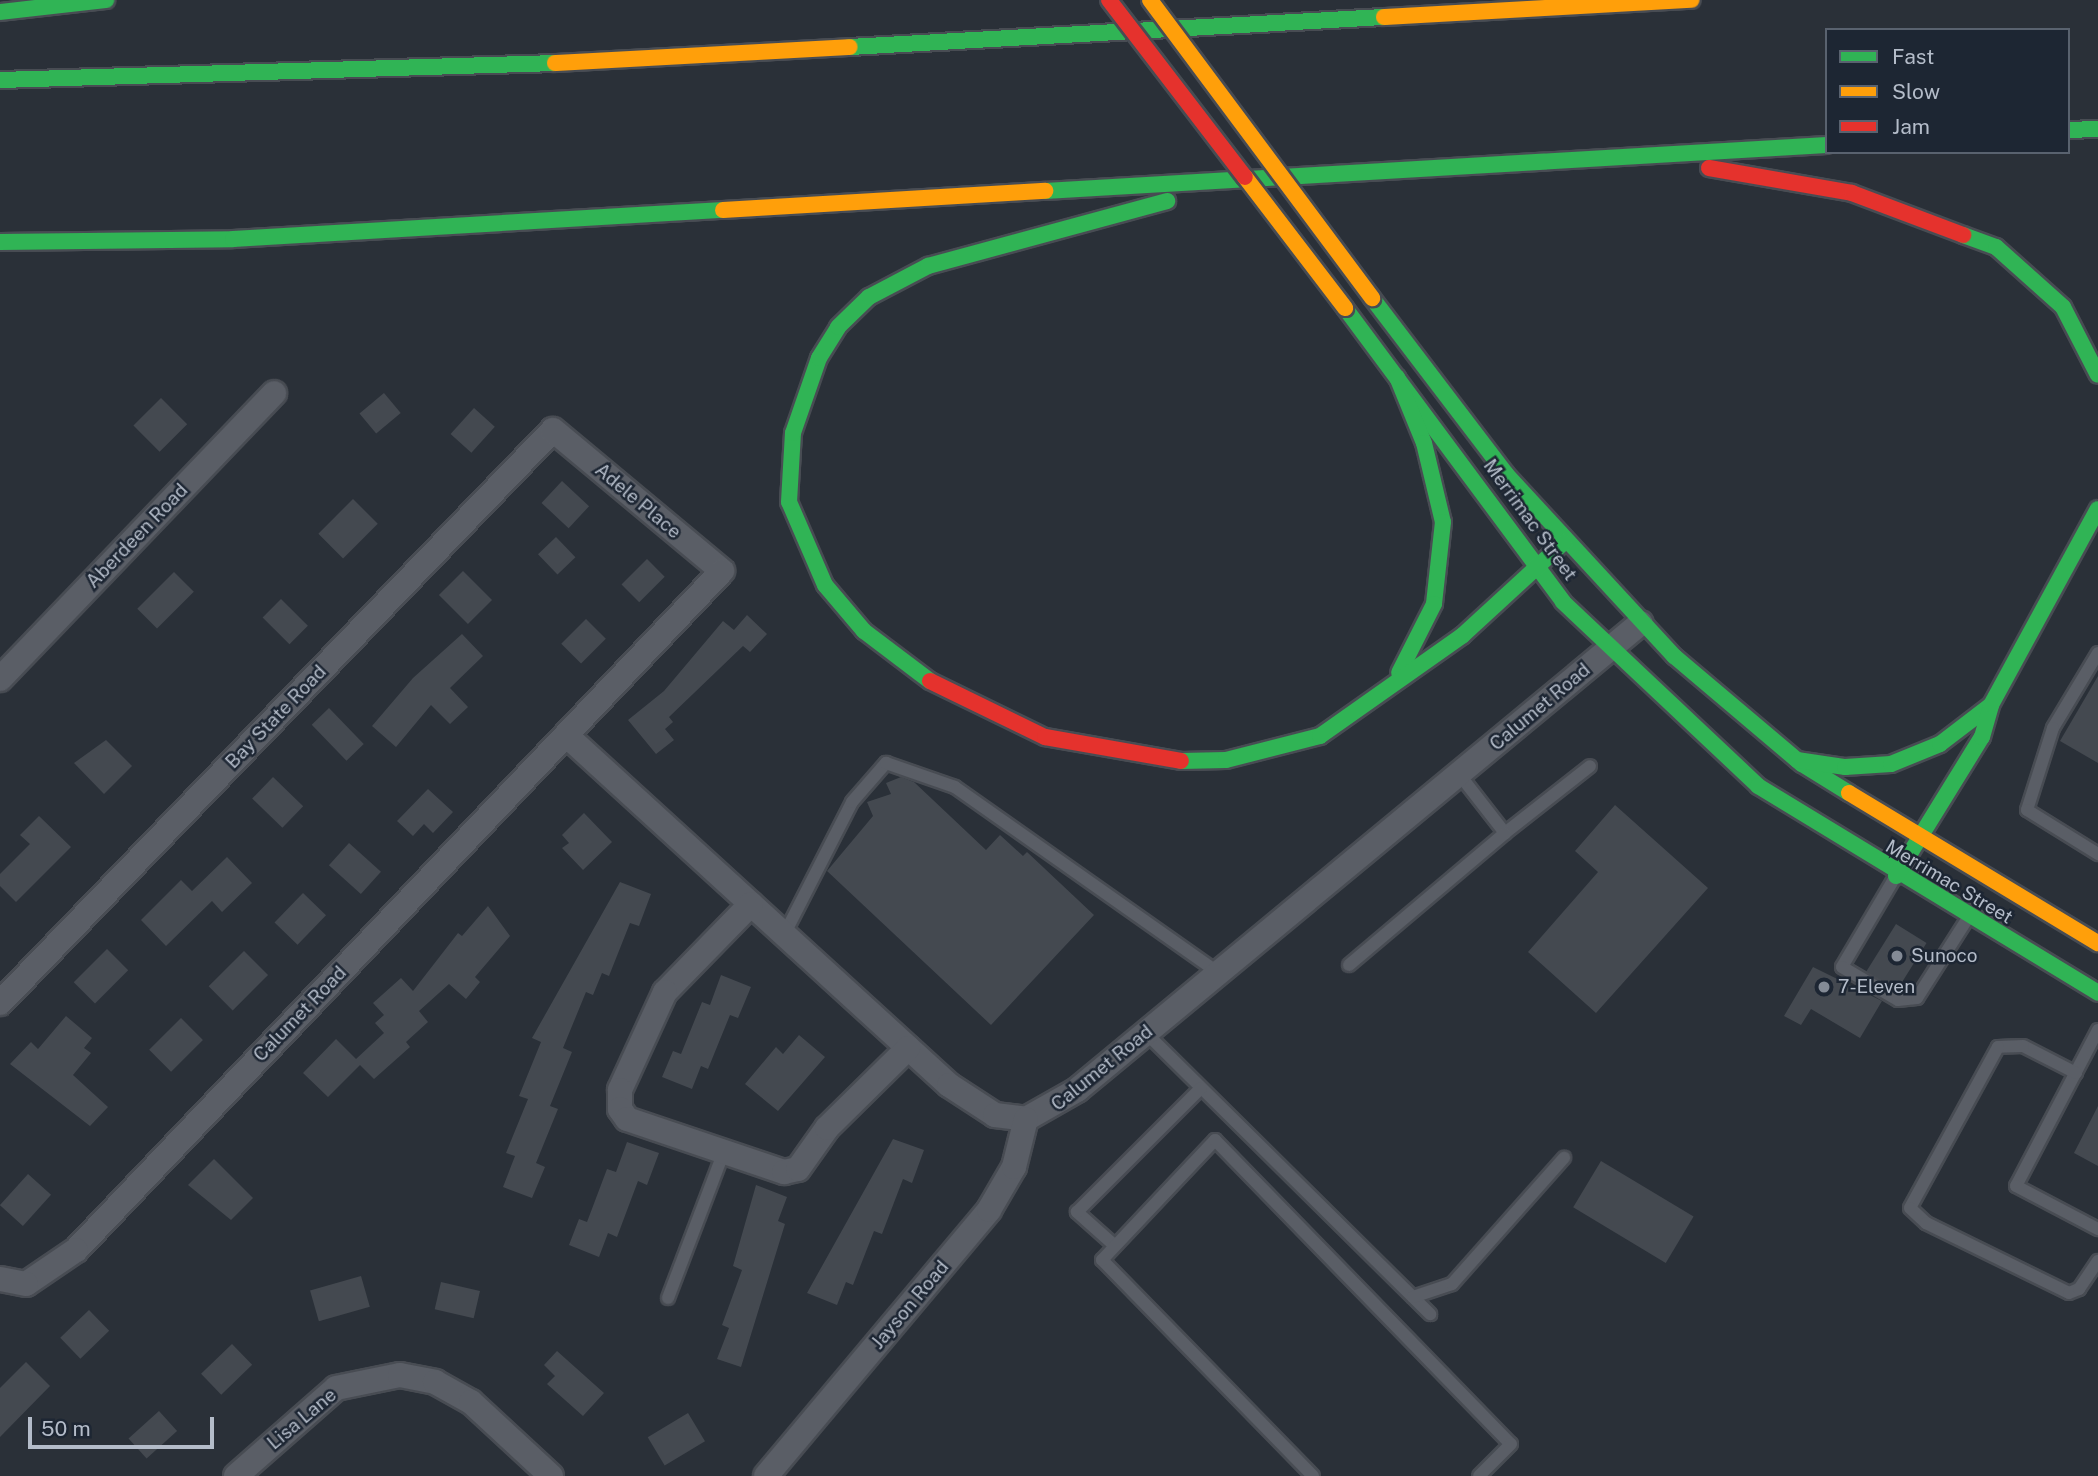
<!DOCTYPE html>
<html>
<head>
<meta charset="utf-8">
<style>
  body { margin:0 }
  #map { position:relative; width:2098px; height:1476px; overflow:hidden; background:#2a3038; font-family:"Public Sans",sans-serif }
  div>[style] { position:absolute }
  [style*='--x'] { left:calc(var(--x)*1px); top:calc(var(--y)*1px); width:calc(var(--w)*1px); rotate:calc(var(--a)*1deg) }
  .building>* { inset:0; background:#444950; transform-origin:0 0 }
  .roads { filter:drop-shadow(2px 0 #484c53) drop-shadow(-2px 0 #484c53) drop-shadow(0 2px #484c53) drop-shadow(0 -2px #484c53) }
  .lane>* { height:12px; margin:-6px; padding:0 6px; transform-origin:6px; border-radius:6px; background:#5a5e66 }
  .street>* { height:24px; margin:-12px; padding:0 12px; transform-origin:12px; border-radius:12px; background:#5a5e66 }
  .fast>* { height:16px; margin:-8px; padding:0 8px; transform-origin:8px; border-radius:8px; background:#30b455 }
  .slow>* { height:16px; margin:-8px; padding:0 8px; transform-origin:8px; border-radius:8px; background:#ff9f0a }
  .jam>* { height:16px; margin:-8px; padding:0 8px; transform-origin:8px; border-radius:8px; background:#e5322d }
  .bridges { filter:drop-shadow(2px 0 #484c53) drop-shadow(-2px 0 #484c53) drop-shadow(0 2px #484c53) drop-shadow(0 -2px #484c53) }
  .slow-bridge>* { height:16px; margin:-8px; padding:0 8px; transform-origin:8px; border-radius:8px; background:#ff9f0a }
  .jam-bridge>* { height:16px; margin:-8px; padding:0 8px; transform-origin:8px; border-radius:8px; background:#e5322d }
  .dots>* { width:19px; height:19px; translate:-50% -50%; box-sizing:border-box; border:4px solid #1d2633; border-radius:50% }
  span { translate:-50% -50%; white-space:nowrap; text-align:center; line-height:1.15; -webkit-text-stroke:5px #1d2633; paint-order:stroke }
  .street-label { font-size:19px; color:#b4bcc9 }
  .poi-label { font-size:19px; color:#b4bcc9 }
  .left { translate:0 -50%; text-align:left }
  .legend { position:absolute; left:1825px; top:28px; width:245px; height:126px; box-sizing:border-box; background:#1d2633; border:2px solid #59626f; margin:0; padding:9px 12px; list-style:none; font-size:21px; color:#b4bcc9 }
  .legend li { display:flex; align-items:center; gap:14px; height:35px }
  .legend b { width:35px; border:2px solid #59626f }
  .scale { position:absolute; left:28px; top:1417px; width:186px; height:32px; box-sizing:border-box; border:4px solid #b4bcc9; border-top:0; padding-left:9px; font-size:21px; line-height:24px; white-space:nowrap; color:#b4bcc9; -webkit-text-stroke:5px #1d2633; paint-order:stroke }
</style>
</head>
<body>
<div id="map">
  <div class="building">
    <div style="left:384px;top:393px;width:26px;height:32px;rotate:50deg"></div>
    <div style="left:161px;top:398px;width:37px;height:39px;rotate:45deg"></div>
    <div style="left:474px;top:408px;width:28px;height:35px;rotate:42deg"></div>
    <div style="left:562px;top:481px;width:37px;height:30px;rotate:43deg"></div>
    <div style="left:353px;top:499px;width:35px;height:49px;rotate:45deg"></div>
    <div style="left:556px;top:537px;width:28px;height:25px;rotate:46deg"></div>
    <div style="left:647px;top:559px;width:25px;height:36px;rotate:45deg"></div>
    <div style="left:463px;top:571px;width:41px;height:34px;rotate:45deg"></div>
    <div style="left:174px;top:572px;width:28px;height:52px;rotate:45deg"></div>
    <div style="left:281px;top:599px;width:38px;height:26px;rotate:45deg"></div>
    <div style="clip-path:polygon(747px 615px,767px 634px,750px 652px,743px 646px,669px 717px,673px 722px,665px 729px,674px 740px,656px 754px,628px 720px,664px 691px,723px 621px,734px 630px)"></div>
    <div style="left:586px;top:619px;width:28px;height:35px;rotate:45deg"></div>
    <div style="clip-path:polygon(462px 634px,483px 656px,450px 688px,468px 707px,450px 724px,431px 705px,396px 747px,372px 726px,413px 678px)"></div>
    <div style="clip-path:polygon(2098px 676px,2098px 763px,2060px 741px)"></div>
    <div style="left:329px;top:708px;width:50px;height:24px;rotate:46deg"></div>
    <div style="clip-path:polygon(106px 740px,132px 766px,104px 794px,74px 763px)"></div>
    <div style="left:273px;top:777px;width:42px;height:30px;rotate:44deg"></div>
    <div style="clip-path:polygon(901px 777px,914px 782px,986px 850px,1000px 835px,1023px 856px,1027px 852px,1094px 915px,991px 1025px,827px 871px,873px 816px,867px 802px,891px 794px,886px 783px)"></div>
    <div style="clip-path:polygon(428px 789px,453px 812px,433px 833px,424px 824px,413px 836px,397px 821px)"></div>
    <div style="clip-path:polygon(1615px 805px,1708px 888px,1596px 1013px,1528px 952px,1598px 872px,1575px 851px)"></div>
    <div style="clip-path:polygon(584px 813px,612px 842px,583px 870px,562px 848px,569px 843px,562px 835px)"></div>
    <div style="clip-path:polygon(39px 816px,71px 847px,16px 902px,0 886px,0 874px,30px 844px,20px 835px)"></div>
    <div style="left:349px;top:843px;width:43px;height:30px;rotate:42deg"></div>
    <div style="clip-path:polygon(227px 857px,252px 883px,222px 912px,212px 901px,166px 946px,141px 920px,181px 880px,192px 891px)"></div>
    <div style="clip-path:polygon(620px 882px,651px 894px,639px 926px,630px 923px,609px 976px,602px 973px,593px 995px,586px 992px,563px 1048px,572px 1052px,550px 1106px,558px 1109px,536px 1163px,545px 1167px,532px 1198px,503px 1187px,515px 1156px,506px 1153px,528px 1099px,519px 1096px,541px 1042px,532px 1038px)"></div>
    <div style="left:303px;top:893px;width:32px;height:41px;rotate:44deg"></div>
    <div style="clip-path:polygon(488px 906px,510px 936px,475px 977px,480px 982px,466px 999px,449px 984px,419px 1011px,428px 1022px,406px 1042px,410px 1047px,374px 1079px,360px 1065px,328px 1097px,303px 1073px,336px 1039px,356px 1059px,384px 1033px,375px 1023px,384px 1015px,373px 1003px,401px 978px,413px 991px,458px 933px,462px 936px)"></div>
    <div style="left:1896px;top:924px;width:36px;height:56px;rotate:32deg"></div>
    <div style="left:107px;top:949px;width:30px;height:47px;rotate:45deg"></div>
    <div style="left:244px;top:951px;width:34px;height:50px;rotate:45deg"></div>
    <div style="clip-path:polygon(1813px 967px,1882px 1001px,1860px 1038px,1811px 1009px,1801px 1025px,1784px 1016px)"></div>
    <div style="clip-path:polygon(721px 975px,751px 987px,738px 1018px,730px 1015px,708px 1069px,701px 1066px,692px 1089px,662px 1077px,673px 1051px,681px 1054px,702px 1002px,710px 1005px)"></div>
    <div style="clip-path:polygon(66px 1016px,92px 1038px,84px 1048px,91px 1053px,73px 1075px,108px 1107px,90px 1126px,10px 1064px,31px 1042px,38px 1049px)"></div>
    <div style="left:181px;top:1018px;width:31px;height:45px;rotate:45deg"></div>
    <div style="clip-path:polygon(799px 1035px,825px 1057px,778px 1111px,745px 1084px,776px 1047px,783px 1054px)"></div>
    <div style="clip-path:polygon(2098px 1106px,2098px 1166px,2074px 1153px)"></div>
    <div style="clip-path:polygon(893px 1139px,924px 1150px,912px 1183px,903px 1179px,882px 1234px,874px 1231px,853px 1285px,846px 1282px,837px 1305px,807px 1293px)"></div>
    <div style="clip-path:polygon(627px 1142px,659px 1153px,647px 1185px,638px 1181px,617px 1237px,608px 1233px,599px 1257px,569px 1245px,579px 1219px,587px 1222px,607px 1169px,616px 1172px)"></div>
    <div style="clip-path:polygon(214px 1159px,253px 1198px,231px 1220px,188px 1185px)"></div>
    <div style="left:1601px;top:1161px;width:108px;height:54px;rotate:31deg"></div>
    <div style="left:28px;top:1174px;width:31px;height:42px;rotate:42deg"></div>
    <div style="clip-path:polygon(756px 1185px,787px 1197px,778px 1221px,785px 1224px,741px 1367px,717px 1359px,729px 1328px,722px 1325px,742px 1270px,733px 1266px)"></div>
    <div style="left:361px;top:1276px;width:32px;height:53px;rotate:74deg"></div>
    <div style="left:441px;top:1282px;width:40px;height:28px;rotate:13deg"></div>
    <div style="left:89px;top:1310px;width:29px;height:40px;rotate:46deg"></div>
    <div style="left:232px;top:1344px;width:29px;height:43px;rotate:46deg"></div>
    <div style="clip-path:polygon(557px 1351px,604px 1393px,583px 1416px,547px 1384px,555px 1376px,544px 1365px)"></div>
    <div style="clip-path:polygon(26px 1362px,50px 1386px,0 1437px,0 1388px)"></div>
    <div style="left:159px;top:1411px;width:27px;height:41px;rotate:48deg"></div>
    <div style="left:688px;top:1413px;width:33px;height:47px;rotate:59deg"></div>
  </div>
  <div class="roads">
    <div class="lane">
      <div style="--x:2098;--y:653;--w:87;--a:121"></div>
      <div style="--x:2053;--y:728;--w:86;--a:107.6"></div>
      <div style="--x:2027;--y:810;--w:84;--a:31.8"></div>
      <div style="--x:1459;--y:774;--w:75;--a:52.1"></div>
      <div style="--x:1505;--y:833;--w:108;--a:-38.2"></div>
      <div style="--x:1894;--y:879;--w:102;--a:120.6"></div>
      <div style="--x:1842;--y:967;--w:65;--a:30.5"></div>
      <div style="--x:1898;--y:1000;--w:19;--a:-6"></div>
      <div style="--x:1917;--y:998;--w:95;--a:-57.5"></div>
      <div style="--x:784;--y:935;--w:149;--a:-62.9"></div>
      <div style="--x:852;--y:802;--w:52;--a:-48.9"></div>
      <div style="--x:886;--y:763;--w:73;--a:19.2"></div>
      <div style="--x:955;--y:787;--w:323;--a:35.2"></div>
      <div style="--x:1349;--y:965;--w:204;--a:-40.2"></div>
      <div style="--x:2098;--y:1030;--w:176;--a:117.7"></div>
      <div style="--x:2016;--y:1186;--w:93;--a:27.7"></div>
      <div style="--x:1146;--y:1033;--w:400;--a:44.7"></div>
      <div style="--x:2076;--y:1073;--w:59;--a:-153"></div>
      <div style="--x:2023;--y:1046;--w:25;--a:178"></div>
      <div style="--x:1998;--y:1047;--w:183;--a:118.7"></div>
      <div style="--x:1910;--y:1208;--w:22;--a:43"></div>
      <div style="--x:1926;--y:1223;--w:159;--a:26.1"></div>
      <div style="--x:2069;--y:1293;--w:11;--a:-22"></div>
      <div style="--x:2079;--y:1289;--w:34;--a:-56"></div>
      <div style="--x:1114;--y:1245;--w:50;--a:-138.3"></div>
      <div style="--x:1077;--y:1212;--w:175;--a:-45"></div>
      <div style="--x:1413;--y:1297;--w:41;--a:-18.4"></div>
      <div style="--x:1452;--y:1284;--w:169;--a:-48.4"></div>
      <div style="--x:668;--y:1298;--w:154;--a:-69.1"></div>
      <div style="--x:1313;--y:1476;--w:302;--a:-134.3"></div>
      <div style="--x:1102;--y:1260;--w:165;--a:-46.7"></div>
      <div style="--x:1215;--y:1140;--w:424;--a:45.8"></div>
      <div style="--x:1511;--y:1444;--w:45;--a:135"></div>
    </div>
    <div class="street">
      <div style="--x:0;--y:679;--w:396;--a:-46.2"></div>
      <div style="--x:566;--y:735;--w:519;--a:42.42"></div>
      <div style="--x:949;--y:1085;--w:55;--a:33.1"></div>
      <div style="--x:995;--y:1115;--w:31;--a:7"></div>
      <div style="--x:1026;--y:1119;--w:59;--a:-29.6"></div>
      <div style="--x:1077;--y:1090;--w:732;--a:-39.63"></div>
      <div style="--x:751;--y:904;--w:123;--a:134.3"></div>
      <div style="--x:665;--y:992;--w:108;--a:114.7"></div>
      <div style="--x:620;--y:1090;--w:19;--a:90"></div>
      <div style="--x:620;--y:1109;--w:12;--a:55"></div>
      <div style="--x:627;--y:1119;--w:166;--a:18.7"></div>
      <div style="--x:784;--y:1172;--w:14;--a:-12"></div>
      <div style="--x:798;--y:1169;--w:50;--a:-54.7"></div>
      <div style="--x:827;--y:1128;--w:114;--a:-44.6"></div>
      <div style="--x:0;--y:1003;--w:796;--a:-46.02"></div>
      <div style="--x:553;--y:430;--w:220;--a:39.8"></div>
      <div style="--x:722;--y:571;--w:937;--a:133.57"></div>
      <div style="--x:76;--y:1250;--w:60;--a:145.8"></div>
      <div style="--x:26;--y:1284;--w:26;--a:-169"></div>
      <div style="--x:236;--y:1476;--w:133;--a:-41.3"></div>
      <div style="--x:336;--y:1388;--w:65;--a:-11.5"></div>
      <div style="--x:400;--y:1375;--w:36;--a:11"></div>
      <div style="--x:435;--y:1382;--w:41;--a:29.1"></div>
      <div style="--x:471;--y:1402;--w:109;--a:42.8"></div>
      <div style="--x:766;--y:1476;--w:347;--a:-50"></div>
      <div style="--x:989;--y:1210;--w:50;--a:-59.8"></div>
      <div style="--x:1014;--y:1167;--w:49;--a:-76"></div>
    </div>
    <div class="fast">
      <div style="--x:0;--y:12;--w:107;--a:-6.5"></div>
      <div style="--x:850;--y:47;--w:535;--a:-3.22"></div>
      <div style="--x:0;--y:80;--w:555;--a:-1.75"></div>
      <div style="--x:2068;--y:130;--w:30;--a:-2"></div>
      <div style="--x:1045;--y:191;--w:783;--a:-3.37"></div>
      <div style="--x:1963;--y:235;--w:35;--a:20"></div>
      <div style="--x:1996;--y:247;--w:90;--a:41.8"></div>
      <div style="--x:2063;--y:307;--w:76;--a:62.8"></div>
      <div style="--x:0;--y:242;--w:233;--a:-0.7"></div>
      <div style="--x:233;--y:239;--w:491;--a:-3.4"></div>
      <div style="--x:1372;--y:298;--w:221;--a:52.7"></div>
      <div style="--x:1506;--y:474;--w:248;--a:47.3"></div>
      <div style="--x:1674;--y:656;--w:167;--a:40.2"></div>
      <div style="--x:1802;--y:764;--w:55;--a:31.7"></div>
      <div style="--x:1345;--y:308;--w:366;--a:53.4"></div>
      <div style="--x:1563;--y:602;--w:268;--a:43.3"></div>
      <div style="--x:1758;--y:786;--w:398;--a:31.3"></div>
      <div style="--x:1397;--y:377;--w:71;--a:67.8"></div>
      <div style="--x:1424;--y:443;--w:81;--a:76.5"></div>
      <div style="--x:1443;--y:522;--w:82;--a:96.3"></div>
      <div style="--x:1434;--y:604;--w:77;--a:116.9"></div>
      <div style="--x:930;--y:681;--w:83;--a:-142.9"></div>
      <div style="--x:864;--y:631;--w:60;--a:-130.3"></div>
      <div style="--x:825;--y:585;--w:90;--a:-113.4"></div>
      <div style="--x:789;--y:502;--w:69;--a:-86.7"></div>
      <div style="--x:793;--y:433;--w:79;--a:-70.9"></div>
      <div style="--x:819;--y:358;--w:36;--a:-58"></div>
      <div style="--x:838;--y:327;--w:43;--a:-44.1"></div>
      <div style="--x:869;--y:297;--w:67;--a:-27.7"></div>
      <div style="--x:928;--y:266;--w:248;--a:-15.2"></div>
      <div style="--x:1797;--y:760;--w:49;--a:8.3"></div>
      <div style="--x:1845;--y:767;--w:46;--a:-3.7"></div>
      <div style="--x:1891;--y:764;--w:53;--a:-22.2"></div>
      <div style="--x:1940;--y:744;--w:64;--a:-37.4"></div>
      <div style="--x:1181;--y:761;--w:45;--a:-1.3"></div>
      <div style="--x:1226;--y:760;--w:97;--a:-14.3"></div>
      <div style="--x:1320;--y:736;--w:175;--a:-35.2"></div>
      <div style="--x:1463;--y:635;--w:137;--a:-42.6"></div>
      <div style="--x:1896;--y:876;--w:163;--a:-58.3"></div>
      <div style="--x:1982;--y:737;--w:33;--a:-74"></div>
      <div style="--x:1991;--y:705;--w:223;--a:-61.4"></div>
    </div>
    <div class="slow">
      <div style="--x:1384;--y:17;--w:308;--a:-3.2"></div>
      <div style="--x:555;--y:63;--w:295;--a:-3.1"></div>
      <div style="--x:723;--y:210;--w:323;--a:-3.4"></div>
      <div style="--x:1849;--y:793;--w:291;--a:31.1"></div>
    </div>
    <div class="jam">
      <div style="--x:1709;--y:168;--w:145;--a:9.9"></div>
      <div style="--x:1852;--y:193;--w:119;--a:20.7"></div>
      <div style="--x:930;--y:681;--w:128;--a:26"></div>
      <div style="--x:1045;--y:737;--w:138;--a:10"></div>
    </div>
  </div>
  <div class="bridges">
    <div class="slow-bridge">
      <div style="--x:1150;--y:0;--w:372;--a:53.3"></div>
      <div style="--x:1245;--y:177;--w:165;--a:52.6"></div>
    </div>
    <div class="jam-bridge">
      <div style="--x:1109;--y:0;--w:223;--a:52.5"></div>
    </div>
  </div>
  <div class="dots">
    <div style="left:1897px;top:956px;background:#848b96"></div>
    <div style="left:1824px;top:987px;background:#848b96"></div>
  </div>
  <div class="street-label">
    <span style="left:638px;top:501px;rotate:40deg">Adele Place</span>
    <span style="left:1530px;top:520px;rotate:54deg">Merrimac Street</span>
    <span style="left:137px;top:536px;rotate:-46deg">Aberdeen Road</span>
    <span style="left:1540px;top:707px;rotate:-40deg">Calumet Road</span>
    <span style="left:276px;top:717px;rotate:-46deg">Bay State Road</span>
    <span style="left:1949px;top:882px;rotate:31deg">Merrimac Street</span>
    <span style="left:300px;top:1014px;rotate:-46deg">Calumet Road</span>
    <span style="left:1102px;top:1068px;rotate:-39deg">Calumet Road</span>
    <span style="left:910px;top:1305px;rotate:-50deg">Jayson Road</span>
    <span style="left:302px;top:1419px;rotate:-40deg">Lisa Lane</span>
  </div>
  <div class="poi-label">
    <span class="left" style="left:1911px;top:956px">Sunoco</span>
    <span class="left" style="left:1838px;top:987px">7-Eleven</span>
  </div>
  <ul class="legend">
  <li><b style="height:9px;background:#30b455"></b>Fast</li>
  <li><b style="height:9px;background:#ff9f0a"></b>Slow</li>
  <li><b style="height:9px;background:#e5322d"></b>Jam</li>
  </ul>
  <div class="scale">50 m</div>
</div>
</body>
</html>
